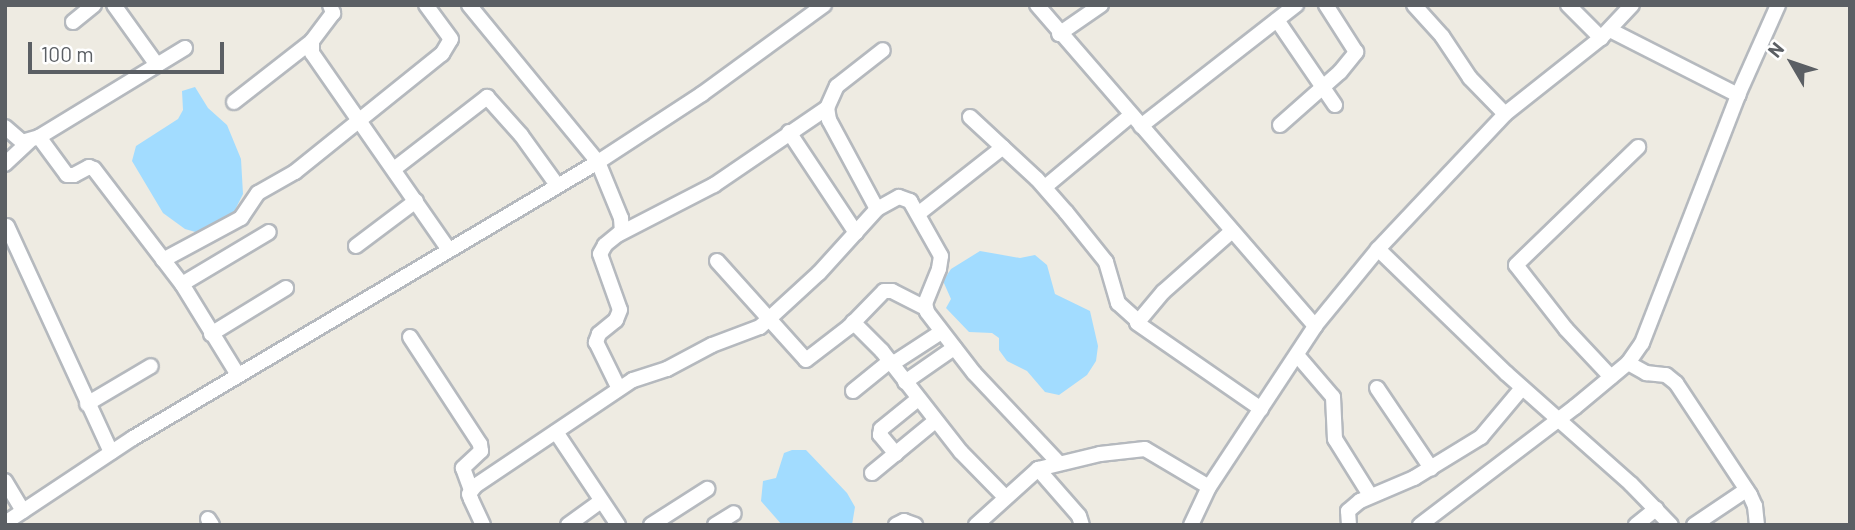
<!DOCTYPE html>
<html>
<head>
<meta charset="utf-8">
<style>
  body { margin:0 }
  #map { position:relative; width:1855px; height:530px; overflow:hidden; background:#eeebe2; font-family:Barlow,sans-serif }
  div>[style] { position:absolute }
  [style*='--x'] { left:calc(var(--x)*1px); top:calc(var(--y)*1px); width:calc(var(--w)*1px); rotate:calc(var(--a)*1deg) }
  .water>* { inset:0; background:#a2dcff }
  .roads { filter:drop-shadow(2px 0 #b5b9be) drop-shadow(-2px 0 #b5b9be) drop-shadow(0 2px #b5b9be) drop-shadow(0 -2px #b5b9be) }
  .street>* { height:14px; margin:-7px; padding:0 7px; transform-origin:7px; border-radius:7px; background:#fff }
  span { translate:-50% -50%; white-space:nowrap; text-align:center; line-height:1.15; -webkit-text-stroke:5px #fff; paint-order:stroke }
  .frame { position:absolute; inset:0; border:7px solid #5b5f64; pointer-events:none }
  .north { position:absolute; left:1757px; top:28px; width:70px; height:70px; -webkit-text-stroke:5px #fff; paint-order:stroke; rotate:309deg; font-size:19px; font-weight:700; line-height:28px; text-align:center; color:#5b5f64 }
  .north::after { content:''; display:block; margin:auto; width:24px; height:32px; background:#5b5f64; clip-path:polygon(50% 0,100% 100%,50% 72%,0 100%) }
  .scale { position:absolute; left:28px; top:42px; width:196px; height:32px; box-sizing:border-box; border:4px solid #5b5f64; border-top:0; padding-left:9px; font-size:21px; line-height:24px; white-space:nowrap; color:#5b5f64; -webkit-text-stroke:5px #fff; paint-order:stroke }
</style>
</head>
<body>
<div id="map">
  <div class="water">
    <div style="clip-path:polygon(195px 87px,208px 108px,227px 125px,241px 159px,243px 194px,234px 212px,224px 222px,199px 233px,185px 229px,163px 213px,132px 161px,136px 146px,178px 119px,183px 110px,182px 91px)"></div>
    <div style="clip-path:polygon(980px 251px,1020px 258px,1035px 255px,1047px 265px,1055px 294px,1090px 311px,1098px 346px,1096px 361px,1087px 375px,1059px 395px,1045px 392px,1027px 371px,1007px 361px,999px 350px,999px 338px,992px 333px,969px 332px,946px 308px,951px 299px,943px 281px,951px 269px)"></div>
    <div style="clip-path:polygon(792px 450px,806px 450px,847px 493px,855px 507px,852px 525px,782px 525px,761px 501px,763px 481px,776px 478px,784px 453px)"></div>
  </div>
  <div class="roads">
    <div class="street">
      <div style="--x:114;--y:5;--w:74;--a:54.4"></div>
      <div style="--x:330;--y:5;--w:9;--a:69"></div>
      <div style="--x:333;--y:13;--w:35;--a:127"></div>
      <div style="--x:312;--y:41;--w:12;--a:90"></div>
      <div style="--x:312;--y:53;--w:240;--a:55.2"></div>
      <div style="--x:469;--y:5;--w:203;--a:50.6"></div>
      <div style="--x:598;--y:162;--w:61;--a:67.7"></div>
      <div style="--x:621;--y:218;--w:13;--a:86"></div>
      <div style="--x:622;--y:231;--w:22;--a:141"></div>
      <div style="--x:605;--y:245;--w:10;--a:119"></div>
      <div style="--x:600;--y:254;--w:59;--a:70.3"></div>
      <div style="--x:620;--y:310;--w:11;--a:112"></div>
      <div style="--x:616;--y:320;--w:22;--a:141"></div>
      <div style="--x:599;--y:334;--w:9;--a:111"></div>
      <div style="--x:596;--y:342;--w:52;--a:63.9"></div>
      <div style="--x:1037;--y:5;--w:425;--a:49.1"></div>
      <div style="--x:1414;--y:5;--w:42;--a:47.9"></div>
      <div style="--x:1442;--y:36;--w:50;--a:56.3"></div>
      <div style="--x:1470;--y:78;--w:50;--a:45.8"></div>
      <div style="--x:1568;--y:5;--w:47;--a:45"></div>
      <div style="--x:1277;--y:20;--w:103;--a:55.7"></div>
      <div style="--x:73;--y:22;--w:27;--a:-39"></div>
      <div style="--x:1610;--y:30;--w:144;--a:26.9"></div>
      <div style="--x:1059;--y:34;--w:51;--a:-34.6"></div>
      <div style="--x:234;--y:102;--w:99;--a:-38"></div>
      <div style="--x:970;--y:117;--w:91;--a:42.8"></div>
      <div style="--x:1037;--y:179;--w:44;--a:48.7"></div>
      <div style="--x:1066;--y:212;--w:64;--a:51.3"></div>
      <div style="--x:1106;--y:262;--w:43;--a:73.7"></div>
      <div style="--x:1118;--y:303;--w:25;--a:42"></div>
      <div style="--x:1280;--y:125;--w:80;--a:-41.5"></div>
      <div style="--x:1340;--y:72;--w:26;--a:-51"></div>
      <div style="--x:1356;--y:52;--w:56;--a:-122.6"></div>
      <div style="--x:1141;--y:126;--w:197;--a:-38"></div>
      <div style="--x:5;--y:127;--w:23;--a:41"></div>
      <div style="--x:22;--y:142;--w:18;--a:-16"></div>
      <div style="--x:39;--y:137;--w:171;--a:-31.4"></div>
      <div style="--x:789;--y:132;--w:121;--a:56.4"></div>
      <div style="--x:39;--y:137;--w:47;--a:53.6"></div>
      <div style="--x:67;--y:175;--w:7;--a:0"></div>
      <div style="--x:74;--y:175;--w:17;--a:-28"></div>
      <div style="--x:89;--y:167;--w:5;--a:22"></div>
      <div style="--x:94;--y:169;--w:145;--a:52.6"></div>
      <div style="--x:182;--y:284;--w:107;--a:58.4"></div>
      <div style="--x:5;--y:164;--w:33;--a:-43"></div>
      <div style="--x:394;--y:169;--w:118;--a:-37.7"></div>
      <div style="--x:487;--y:97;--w:51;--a:48.2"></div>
      <div style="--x:521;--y:135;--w:62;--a:54.2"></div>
      <div style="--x:1045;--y:187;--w:112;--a:-39.9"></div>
      <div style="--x:877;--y:209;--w:101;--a:-118.3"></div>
      <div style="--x:829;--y:120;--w:12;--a:-99"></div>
      <div style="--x:827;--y:108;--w:24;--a:-66"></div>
      <div style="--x:837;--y:86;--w:58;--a:-38"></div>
      <div style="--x:918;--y:214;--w:108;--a:-38.2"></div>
      <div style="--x:7;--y:226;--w:249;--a:65.3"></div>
      <div style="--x:1232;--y:231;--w:92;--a:138.5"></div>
      <div style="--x:1163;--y:292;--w:40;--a:130"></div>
      <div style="--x:1137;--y:323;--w:151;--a:34.7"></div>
      <div style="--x:619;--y:234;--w:107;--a:-27.3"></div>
      <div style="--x:714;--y:185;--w:137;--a:-34.3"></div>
      <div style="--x:356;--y:246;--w:75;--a:-36.9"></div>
      <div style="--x:1378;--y:249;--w:178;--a:44.1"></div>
      <div style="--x:1506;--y:373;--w:167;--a:41.6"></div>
      <div style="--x:1631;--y:484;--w:57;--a:45.7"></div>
      <div style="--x:163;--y:260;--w:89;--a:-28.3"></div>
      <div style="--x:241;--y:218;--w:30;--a:-56"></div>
      <div style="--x:258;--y:193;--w:43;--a:-29.6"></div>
      <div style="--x:295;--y:172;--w:189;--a:-38.8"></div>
      <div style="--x:442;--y:54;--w:17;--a:-59"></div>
      <div style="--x:451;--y:39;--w:42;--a:-126.3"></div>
      <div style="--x:717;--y:261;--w:133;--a:48"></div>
      <div style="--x:806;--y:360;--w:54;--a:-37.5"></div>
      <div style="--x:849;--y:327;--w:50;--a:-45.8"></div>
      <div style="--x:884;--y:291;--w:8;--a:0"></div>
      <div style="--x:892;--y:291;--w:37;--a:27"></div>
      <div style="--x:182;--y:284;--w:101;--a:-30.9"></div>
      <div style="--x:853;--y:322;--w:41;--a:45"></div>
      <div style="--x:882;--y:351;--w:128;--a:52"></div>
      <div style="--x:961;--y:452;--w:63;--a:45.6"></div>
      <div style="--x:211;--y:334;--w:88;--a:-31.5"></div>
      <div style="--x:410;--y:337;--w:128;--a:56.8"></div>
      <div style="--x:480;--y:444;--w:7;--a:82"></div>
      <div style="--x:481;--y:451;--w:25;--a:137"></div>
      <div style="--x:463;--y:468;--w:23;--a:70"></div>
      <div style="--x:1297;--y:355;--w:55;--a:49.4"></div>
      <div style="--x:1333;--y:397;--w:42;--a:87.3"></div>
      <div style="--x:1335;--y:439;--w:66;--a:58"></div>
      <div style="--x:1628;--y:363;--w:21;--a:29"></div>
      <div style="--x:1646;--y:373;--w:20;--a:6"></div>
      <div style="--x:1666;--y:375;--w:13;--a:39"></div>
      <div style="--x:1676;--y:383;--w:134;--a:56.5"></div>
      <div style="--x:1750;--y:495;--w:12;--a:66"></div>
      <div style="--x:1755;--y:506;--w:19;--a:84"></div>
      <div style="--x:892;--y:364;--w:59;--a:-33.1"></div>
      <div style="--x:1611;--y:377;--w:66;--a:-133.2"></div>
      <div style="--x:1566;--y:329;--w:81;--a:-128"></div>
      <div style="--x:1516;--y:265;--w:170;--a:-44"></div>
      <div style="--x:905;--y:382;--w:60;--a:-34.8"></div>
      <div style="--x:1377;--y:388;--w:97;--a:56"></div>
      <div style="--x:853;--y:391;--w:48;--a:-39"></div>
      <div style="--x:87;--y:404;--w:74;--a:-30.7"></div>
      <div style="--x:556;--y:432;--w:112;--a:56.3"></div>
      <div style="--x:896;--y:454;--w:25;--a:-130"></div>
      <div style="--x:880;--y:435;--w:6;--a:-81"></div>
      <div style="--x:881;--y:429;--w:48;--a:-39"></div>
      <div style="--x:1038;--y:469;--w:62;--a:48.9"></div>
      <div style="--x:1079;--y:516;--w:9;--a:72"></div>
      <div style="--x:872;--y:473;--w:82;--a:-39.5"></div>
      <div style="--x:5;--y:481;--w:35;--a:59"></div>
      <div style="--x:208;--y:519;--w:7;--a:56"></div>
      <div style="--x:5;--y:523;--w:154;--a:-33.6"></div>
      <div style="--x:133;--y:438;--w:541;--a:-30.69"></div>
      <div style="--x:598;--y:162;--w:124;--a:-33.2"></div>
      <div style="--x:702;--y:94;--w:151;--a:-36.1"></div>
      <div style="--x:483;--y:525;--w:29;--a:-115"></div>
      <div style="--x:471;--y:499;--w:5;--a:-112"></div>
      <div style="--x:469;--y:494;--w:10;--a:-53"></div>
      <div style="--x:475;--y:486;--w:190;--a:-33.9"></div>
      <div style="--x:633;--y:380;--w:36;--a:-18"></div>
      <div style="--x:667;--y:369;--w:51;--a:-28.1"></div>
      <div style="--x:712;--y:345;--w:51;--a:-20.6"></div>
      <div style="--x:760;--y:327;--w:80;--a:-42.5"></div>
      <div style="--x:819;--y:273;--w:86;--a:-47.8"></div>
      <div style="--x:877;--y:209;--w:25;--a:-29"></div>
      <div style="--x:899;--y:197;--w:12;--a:20"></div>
      <div style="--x:910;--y:201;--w:63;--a:60.6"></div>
      <div style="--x:941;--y:256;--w:13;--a:99"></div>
      <div style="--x:939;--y:269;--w:37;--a:112"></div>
      <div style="--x:925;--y:303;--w:9;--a:77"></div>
      <div style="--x:927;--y:312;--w:77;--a:52.4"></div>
      <div style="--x:974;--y:373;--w:122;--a:46.7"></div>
      <div style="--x:568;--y:525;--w:41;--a:-36"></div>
      <div style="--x:651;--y:525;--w:67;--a:-32.7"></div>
      <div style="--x:715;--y:525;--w:22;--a:-32"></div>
      <div style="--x:896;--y:525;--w:9;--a:-27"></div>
      <div style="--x:904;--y:521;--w:12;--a:20"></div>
      <div style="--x:976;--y:525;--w:84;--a:-42.1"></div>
      <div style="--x:1038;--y:469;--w:64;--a:-13.6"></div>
      <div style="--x:1100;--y:454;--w:45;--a:-6.3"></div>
      <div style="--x:1145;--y:449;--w:74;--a:30.7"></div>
      <div style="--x:1191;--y:525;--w:42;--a:-64.7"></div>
      <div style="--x:1209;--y:487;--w:193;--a:-56.6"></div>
      <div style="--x:1315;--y:326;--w:99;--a:-50.7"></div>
      <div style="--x:1378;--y:249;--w:185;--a:-46.7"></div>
      <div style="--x:1505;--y:114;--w:122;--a:-38.4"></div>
      <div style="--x:1601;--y:38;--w:45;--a:-46.8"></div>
      <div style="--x:1349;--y:525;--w:14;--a:-94"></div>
      <div style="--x:1348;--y:511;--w:16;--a:-40"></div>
      <div style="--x:1360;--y:501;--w:59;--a:-23.1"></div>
      <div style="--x:1414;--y:478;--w:79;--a:-31.5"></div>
      <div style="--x:1481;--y:437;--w:64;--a:-50.1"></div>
      <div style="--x:1420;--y:525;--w:195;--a:-37.3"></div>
      <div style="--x:1575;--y:407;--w:69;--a:-39.7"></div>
      <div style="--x:1628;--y:363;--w:24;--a:-55"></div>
      <div style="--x:1642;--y:343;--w:266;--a:-68.8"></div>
      <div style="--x:1738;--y:95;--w:98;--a:-66"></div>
      <div style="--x:1636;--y:525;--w:26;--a:-39"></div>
      <div style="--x:1694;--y:525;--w:63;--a:-33.9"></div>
    </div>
  </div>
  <div class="frame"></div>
  <div class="north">N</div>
  <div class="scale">100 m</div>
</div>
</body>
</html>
